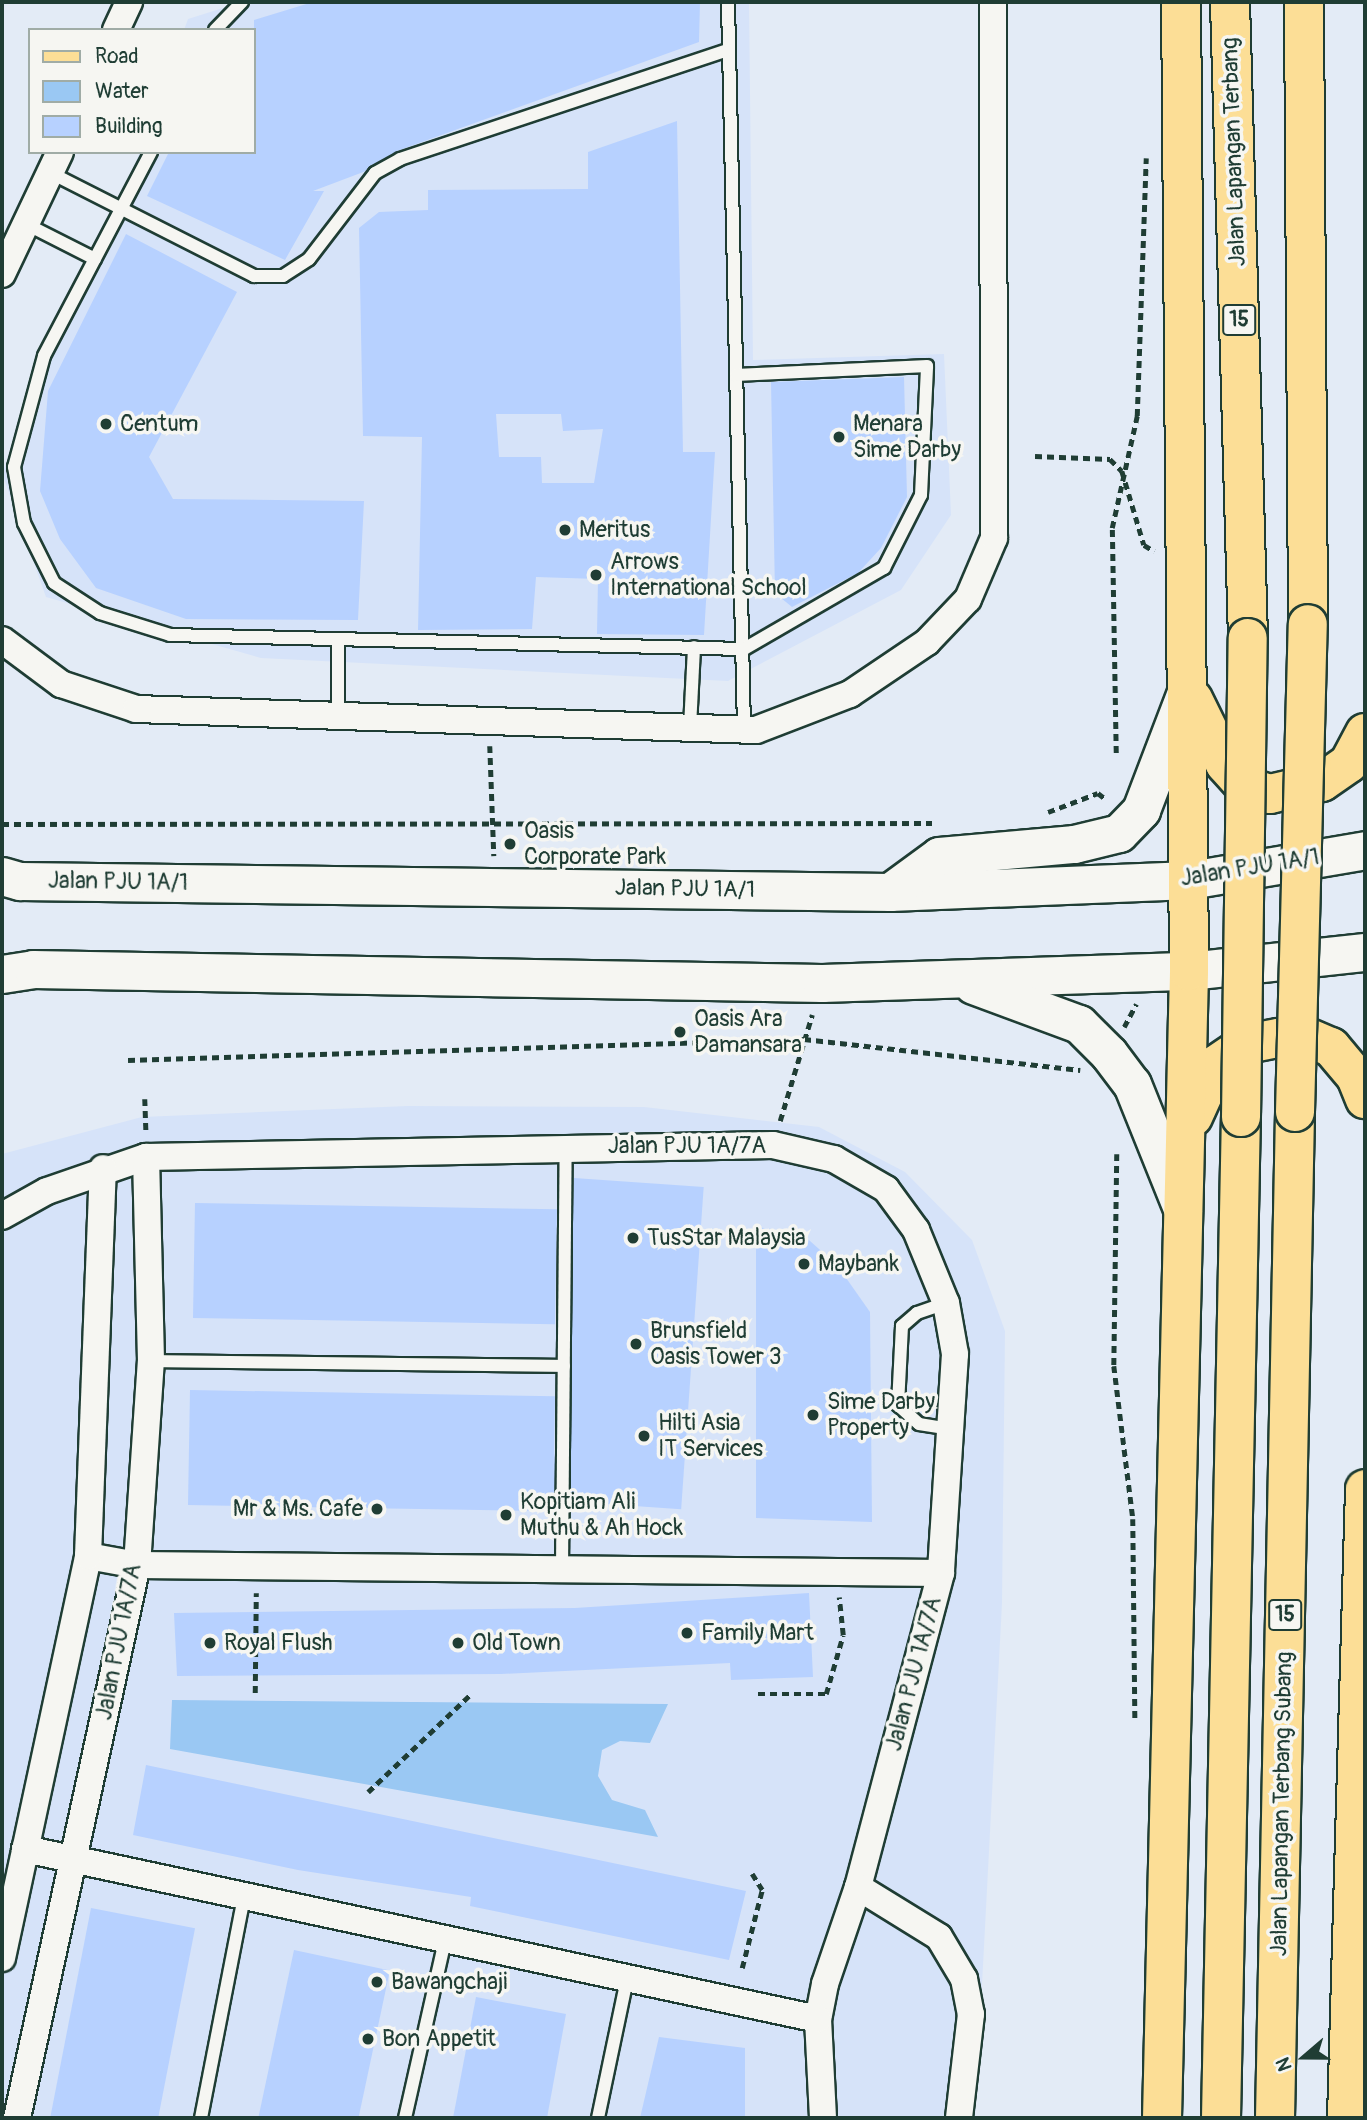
<!DOCTYPE html>
<html>
<head>
<meta charset="utf-8">
<style>
  body { margin:0 }
  #map { position:relative; width:1367px; height:2120px; overflow:hidden; background:#e3ebf6; font-family:Pangolin,sans-serif }
  div>[style] { position:absolute }
  [style*='--x'] { left:calc(var(--x)*1px); top:calc(var(--y)*1px); width:calc(var(--w)*1px); rotate:calc(var(--a)*1deg) }
  .built>* { inset:0; background:#d6e3f9 }
  .water>* { inset:0; background:#9ac8f3 }
  .building>* { inset:0; background:#b7d1ff; transform-origin:0 0 }
  .path>* { height:4.5px; margin-top:-2.25px; transform-origin:0; background:repeating-linear-gradient(90deg,#1f3d34 0 7px,transparent 0 12px) }
  .roads { filter:drop-shadow(2px 0 #1f3d34) drop-shadow(-2px 0 #1f3d34) drop-shadow(0 2px #1f3d34) drop-shadow(0 -2px #1f3d34) }
  .lane>* { height:12px; margin:-6px; padding:0 6px; transform-origin:6px; border-radius:6px; background:#f6f6f2 }
  .street>* { height:26px; margin:-13px; padding:0 13px; transform-origin:13px; border-radius:13px; background:#f6f6f2 }
  .secondary>* { height:37px; margin:-18.5px; padding:0 18.5px; transform-origin:18.5px; border-radius:18.5px; background:#f6f6f2 }
  .primary>* { height:38px; margin:-19px; padding:0 19px; transform-origin:19px; border-radius:19px; background:#fcde96 }
  .bridges { filter:drop-shadow(2px 0 #1f3d34) drop-shadow(-2px 0 #1f3d34) drop-shadow(0 2px #1f3d34) drop-shadow(0 -2px #1f3d34) }
  .primary-bridge>* { height:38px; margin:-19px; padding:0 19px; transform-origin:19px; border-radius:19px; background:#fcde96 }
  .dots>* { width:19px; height:19px; translate:-50% -50%; box-sizing:border-box; border:4px solid #f6f6f2; border-radius:50% }
  span { translate:-50% -50%; white-space:nowrap; text-align:center; line-height:1.15; -webkit-text-stroke:7px #f6f6f2; paint-order:stroke }
  .shield-label span { padding:2px 5px; background:#f6f6f2; border:2px solid; border-radius:5px; -webkit-text-stroke-width:0 }
  .shield-label { font-size:21px; color:#1f3d34; font-weight:700 }
  .street-label { font-size:23px; color:#1f3d34 }
  .poi-label { font-size:23px; color:#1f3d34 }
  .left { translate:0 -50%; text-align:left }
  .right { translate:-100% -50%; text-align:right }
  .frame { position:absolute; inset:0; border:4px solid #1f3d34; pointer-events:none }
  .legend { position:absolute; left:28px; top:28px; width:228px; height:126px; box-sizing:border-box; background:#f6f6f2; border:2px solid #a0aca6; margin:0; padding:9px 12px; list-style:none; font-size:21px; color:#1f3d34 }
  .legend li { display:flex; align-items:center; gap:14px; height:35px }
  .legend b { width:35px; border:2px solid #a0aca6 }
  .north { position:absolute; left:1269px; top:2022px; width:70px; height:70px; -webkit-text-stroke:5px #f6f6f2; paint-order:stroke; rotate:250deg; font-size:19px; font-weight:700; line-height:28px; text-align:center; color:#1f3d34 }
  .north::after { content:''; display:block; margin:auto; width:24px; height:32px; background:#1f3d34; clip-path:polygon(50% 0,100% 100%,50% 72%,0 100%) }
</style>
</head>
<body>
<div id="map">
  <div class="built">
    <div style="clip-path:polygon(242px 2px,749px 2px,753px 360px,944px 354px,951px 515px,901px 590px,728px 681px,261px 658px,46px 597px,2px 473px,140px 152px,254px 152px,254px 30px,184px 30px,188px 19px)"></div>
    <div style="clip-path:polygon(408px 1106px,644px 1107px,819px 1127px,905px 1172px,972px 1240px,1005px 1331px,1002px 1603px,975px 2118px,2px 2118px,2px 1154px,142px 1117px)"></div>
  </div>
  <div class="water">
    <div style="clip-path:polygon(172px 1700px,668px 1704px,650px 1743px,620px 1741px,602px 1750px,598px 1776px,612px 1800px,645px 1810px,658px 1837px,170px 1749px)"></div>
  </div>
  <div class="building">
    <div style="clip-path:polygon(313px 2px,700px 2px,699px 42px,397px 151px,366px 171px,313px 191px,324px 191px,285px 260px,147px 196px,169px 152px,254px 152px,254px 20px)"></div>
    <div style="clip-path:polygon(evenodd,677px 121px,683px 452px,715px 452px,704px 635px,597px 634px,598px 579px,536px 577px,532px 629px,418px 630px,422px 437px,363px 436px,359px 228px,379px 212px,428px 210px,428px 190px,588px 189px,588px 152px,677px 121px,496px 414px,561px 414px,563px 431px,603px 429px,594px 483px,542px 483px,541px 457px,499px 457px,496px 414px)"></div>
    <div style="clip-path:polygon(126px 234px,237px 292px,149px 457px,173px 499px,364px 501px,358px 620px,186px 619px,96px 588px,60px 539px,40px 491px,48px 391px)"></div>
    <div style="clip-path:polygon(904px 377px,907px 497px,881px 548px,858px 573px,792px 607px,775px 593px,771px 382px)"></div>
    <div style="left:574px;top:1178px;width:130px;height:323px;rotate:4deg"></div>
    <div style="left:195px;top:1203px;width:362px;height:115px;rotate:1deg"></div>
    <div style="clip-path:polygon(756px 1227px,801px 1233px,837px 1265px,870px 1312px,872px 1522px,756px 1518px)"></div>
    <div style="left:190px;top:1390px;width:365px;height:115px;rotate:1deg"></div>
    <div style="clip-path:polygon(809px 1593px,813px 1677px,731px 1680px,730px 1663px,501px 1674px,177px 1676px,174px 1613px,575px 1608px)"></div>
    <div style="clip-path:polygon(146px 1765px,746px 1891px,729px 1960px,470px 1906px,471px 1897px,298px 1870px,133px 1835px)"></div>
    <div style="left:91px;top:1908px;width:106px;height:214px;rotate:11deg"></div>
    <div style="left:294px;top:1950px;width:98px;height:171px;rotate:12deg"></div>
    <div style="clip-path:polygon(476px 1997px,566px 2014px,547px 2118px,453px 2118px)"></div>
    <div style="clip-path:polygon(659px 2037px,745px 2048px,745px 2118px,640px 2118px)"></div>
  </div>
  <div class="path">
    <div style="--x:1035;--y:456;--w:75;--a:2.3"></div>
    <div style="--x:1110;--y:459;--w:17;--a:45"></div>
    <div style="--x:1122;--y:471;--w:77;--a:73.4"></div>
    <div style="--x:1144;--y:545;--w:12;--a:31"></div>
    <div style="--x:490;--y:746;--w:110;--a:87.9"></div>
    <div style="--x:1116;--y:753;--w:225;--a:-91"></div>
    <div style="--x:1112;--y:528;--w:115;--a:-77.4"></div>
    <div style="--x:1137;--y:416;--w:258;--a:-88"></div>
    <div style="--x:1048;--y:812;--w:53;--a:-20.8"></div>
    <div style="--x:1098;--y:793;--w:11;--a:38"></div>
    <div style="--x:2;--y:824;--w:930;--a:-0.06"></div>
    <div style="--x:1124;--y:1027;--w:26;--a:-62"></div>
    <div style="--x:128;--y:1060;--w:676;--a:-1.78"></div>
    <div style="--x:804;--y:1039;--w:278;--a:6.4"></div>
    <div style="--x:145;--y:1099;--w:34;--a:88"></div>
    <div style="--x:780;--y:1121;--w:111;--a:-73.2"></div>
    <div style="--x:1117;--y:1154;--w:212;--a:90.8"></div>
    <div style="--x:1114;--y:1366;--w:154;--a:82.9"></div>
    <div style="--x:1133;--y:1519;--w:199;--a:89.4"></div>
    <div style="--x:255;--y:1693;--w:100;--a:-89.4"></div>
    <div style="--x:758;--y:1694;--w:68;--a:0"></div>
    <div style="--x:826;--y:1694;--w:61;--a:-73.9"></div>
    <div style="--x:843;--y:1635;--w:38;--a:-96"></div>
    <div style="--x:368;--y:1792;--w:142;--a:-43.6"></div>
    <div style="--x:742;--y:1968;--w:81;--a:-75.6"></div>
    <div style="--x:762;--y:1890;--w:19;--a:-122"></div>
  </div>
  <div class="roads">
    <div class="lane">
      <div style="--x:728;--y:2;--w:728;--a:88.74"></div>
      <div style="--x:215;--y:30;--w:39;--a:-46"></div>
      <div style="--x:151;--y:152;--w:230;--a:117.7"></div>
      <div style="--x:44;--y:356;--w:115;--a:105.1"></div>
      <div style="--x:14;--y:467;--w:57;--a:79.9"></div>
      <div style="--x:24;--y:523;--w:67;--a:63.4"></div>
      <div style="--x:54;--y:583;--w:55;--a:33.1"></div>
      <div style="--x:100;--y:613;--w:73;--a:17.4"></div>
      <div style="--x:170;--y:635;--w:574;--a:1.4"></div>
      <div style="--x:744;--y:649;--w:162;--a:-30.1"></div>
      <div style="--x:884;--y:568;--w:82;--a:-63.1"></div>
      <div style="--x:921;--y:495;--w:129;--a:-87.3"></div>
      <div style="--x:927;--y:366;--w:191;--a:177.3"></div>
      <div style="--x:51;--y:173;--w:228;--a:26.9"></div>
      <div style="--x:254;--y:276;--w:29;--a:0"></div>
      <div style="--x:283;--y:276;--w:31;--a:-33"></div>
      <div style="--x:309;--y:259;--w:108;--a:-52.5"></div>
      <div style="--x:375;--y:173;--w:29;--a:-29"></div>
      <div style="--x:400;--y:159;--w:345;--a:-18.4"></div>
      <div style="--x:28;--y:225;--w:75;--a:26.9"></div>
      <div style="--x:338;--y:715;--w:76;--a:-90"></div>
      <div style="--x:690;--y:727;--w:80;--a:-87.1"></div>
      <div style="--x:946;--y:1303;--w:31;--a:161"></div>
      <div style="--x:917;--y:1313;--w:20;--a:139"></div>
      <div style="--x:902;--y:1326;--w:79;--a:92.9"></div>
      <div style="--x:898;--y:1405;--w:28;--a:42"></div>
      <div style="--x:919;--y:1424;--w:31;--a:9"></div>
      <div style="--x:151;--y:1361;--w:413;--a:0.7"></div>
      <div style="--x:562;--y:1568;--w:420;--a:-89.5"></div>
      <div style="--x:201;--y:2118;--w:225;--a:-79"></div>
      <div style="--x:405;--y:2118;--w:182;--a:-77.3"></div>
      <div style="--x:598;--y:2118;--w:146;--a:-78.2"></div>
    </div>
    <div class="street">
      <div style="--x:116;--y:30;--w:31;--a:-65"></div>
      <div style="--x:2;--y:274;--w:135;--a:-64.6"></div>
      <div style="--x:2;--y:640;--w:74;--a:36.7"></div>
      <div style="--x:61;--y:684;--w:79;--a:18.4"></div>
      <div style="--x:136;--y:709;--w:620;--a:1.94"></div>
      <div style="--x:756;--y:730;--w:101;--a:-21"></div>
      <div style="--x:850;--y:694;--w:93;--a:-34"></div>
      <div style="--x:927;--y:642;--w:59;--a:-46.4"></div>
      <div style="--x:968;--y:599;--w:66;--a:-66.9"></div>
      <div style="--x:994;--y:538;--w:536;--a:-90.11"></div>
      <div style="--x:2;--y:1216;--w:51;--a:-29.1"></div>
      <div style="--x:47;--y:1191;--w:105;--a:-19"></div>
      <div style="--x:146;--y:1157;--w:627;--a:-1.1"></div>
      <div style="--x:773;--y:1145;--w:63;--a:12.9"></div>
      <div style="--x:834;--y:1159;--w:60;--a:30"></div>
      <div style="--x:886;--y:1189;--w:51;--a:53.8"></div>
      <div style="--x:916;--y:1230;--w:79;--a:67.7"></div>
      <div style="--x:946;--y:1303;--w:52;--a:80"></div>
      <div style="--x:955;--y:1354;--w:219;--a:93.7"></div>
      <div style="--x:941;--y:1573;--w:325;--a:104.8"></div>
      <div style="--x:858;--y:1887;--w:102;--a:108.8"></div>
      <div style="--x:825;--y:1984;--w:36;--a:101"></div>
      <div style="--x:818;--y:2019;--w:99;--a:87.1"></div>
      <div style="--x:88;--y:1556;--w:50;--a:10.4"></div>
      <div style="--x:137;--y:1565;--w:804;--a:0.57"></div>
      <div style="--x:25;--y:1849;--w:811;--a:12.1"></div>
      <div style="--x:858;--y:1887;--w:95;--a:31.7"></div>
      <div style="--x:939;--y:1937;--w:49;--a:59.2"></div>
      <div style="--x:964;--y:1979;--w:36;--a:79"></div>
      <div style="--x:971;--y:2014;--w:105;--a:96.6"></div>
      <div style="--x:2;--y:1958;--w:411;--a:-77.9"></div>
      <div style="--x:88;--y:1556;--w:388;--a:-87.8"></div>
      <div style="--x:17;--y:2118;--w:566;--a:-77.76"></div>
      <div style="--x:137;--y:1565;--w:204;--a:-86.1"></div>
      <div style="--x:151;--y:1361;--w:204;--a:-91.4"></div>
    </div>
    <div class="secondary">
      <div style="--x:2;--y:876;--w:19;--a:16"></div>
      <div style="--x:20;--y:881;--w:870;--a:0.72"></div>
      <div style="--x:890;--y:892;--w:300;--a:-2.3"></div>
      <div style="--x:1190;--y:880;--w:178;--a:-9.7"></div>
      <div style="--x:890;--y:892;--w:61;--a:-36.3"></div>
      <div style="--x:939;--y:856;--w:136;--a:-5.1"></div>
      <div style="--x:1074;--y:844;--w:46;--a:-13.7"></div>
      <div style="--x:1119;--y:833;--w:32;--a:-46"></div>
      <div style="--x:1141;--y:810;--w:123;--a:-69.1"></div>
      <div style="--x:2;--y:974;--w:31;--a:-9"></div>
      <div style="--x:33;--y:969;--w:789;--a:1.02"></div>
      <div style="--x:822;--y:983;--w:367;--a:-1.9"></div>
      <div style="--x:1189;--y:971;--w:177;--a:-6.2"></div>
      <div style="--x:973;--y:985;--w:113;--a:20.2"></div>
      <div style="--x:1079;--y:1024;--w:42;--a:45"></div>
      <div style="--x:1109;--y:1054;--w:38;--a:53"></div>
      <div style="--x:1132;--y:1084;--w:137;--a:68.1"></div>
    </div>
    <div class="primary">
      <div style="--x:1230;--y:2;--w:636;--a:88.38"></div>
      <div style="--x:1304;--y:2;--w:622;--a:89.63"></div>
      <div style="--x:1193;--y:699;--w:72;--a:63.8"></div>
      <div style="--x:1225;--y:764;--w:30;--a:48"></div>
      <div style="--x:1245;--y:786;--w:26;--a:18"></div>
      <div style="--x:1270;--y:794;--w:53;--a:-13"></div>
      <div style="--x:1322;--y:782;--w:33;--a:-35"></div>
      <div style="--x:1349;--y:763;--w:34;--a:-62"></div>
      <div style="--x:1193;--y:1117;--w:58;--a:-65.6"></div>
      <div style="--x:1217;--y:1064;--w:36;--a:-34"></div>
      <div style="--x:1247;--y:1044;--w:33;--a:-11"></div>
      <div style="--x:1279;--y:1038;--w:28;--a:-2"></div>
      <div style="--x:1307;--y:1037;--w:26;--a:23"></div>
      <div style="--x:1331;--y:1047;--w:39;--a:50"></div>
      <div style="--x:1356;--y:1077;--w:24;--a:68"></div>
      <div style="--x:1162;--y:2118;--w:1147;--a:-88.65"></div>
      <div style="--x:1189;--y:971;--w:969;--a:-90.47"></div>
      <div style="--x:1221;--y:2118;--w:1001;--a:-88.86"></div>
      <div style="--x:1275;--y:2118;--w:1006;--a:-88.86"></div>
      <div style="--x:1347;--y:2118;--w:629;--a:-88.36"></div>
    </div>
  </div>
  <div class="bridges">
    <div class="primary-bridge">
      <div style="--x:1295;--y:1112;--w:488;--a:-88.5"></div>
      <div style="--x:1241;--y:1117;--w:479;--a:-89.2"></div>
    </div>
  </div>
  <div class="dots">
    <div style="left:106px;top:424px;background:#1f3d34"></div>
    <div style="left:839px;top:437px;background:#1f3d34"></div>
    <div style="left:565px;top:530px;background:#1f3d34"></div>
    <div style="left:596px;top:575px;background:#1f3d34"></div>
    <div style="left:510px;top:844px;background:#1f3d34"></div>
    <div style="left:680px;top:1032px;background:#1f3d34"></div>
    <div style="left:633px;top:1238px;background:#1f3d34"></div>
    <div style="left:804px;top:1264px;background:#1f3d34"></div>
    <div style="left:636px;top:1344px;background:#1f3d34"></div>
    <div style="left:813px;top:1415px;background:#1f3d34"></div>
    <div style="left:644px;top:1436px;background:#1f3d34"></div>
    <div style="left:377px;top:1509px;background:#1f3d34"></div>
    <div style="left:506px;top:1515px;background:#1f3d34"></div>
    <div style="left:687px;top:1633px;background:#1f3d34"></div>
    <div style="left:210px;top:1643px;background:#1f3d34"></div>
    <div style="left:458px;top:1643px;background:#1f3d34"></div>
    <div style="left:377px;top:1982px;background:#1f3d34"></div>
    <div style="left:368px;top:2039px;background:#1f3d34"></div>
  </div>
  <div class="shield-label">
    <span style="left:1239px;top:320px">15</span>
    <span style="left:1285px;top:1615px">15</span>
  </div>
  <div class="street-label">
    <span style="left:1234px;top:152px;rotate:-92deg">Jalan Lapangan Terbang</span>
    <span style="left:1250px;top:868px;rotate:-9deg">Jalan PJU 1A/1</span>
    <span style="left:118px;top:882px;rotate:1deg">Jalan PJU 1A/1</span>
    <span style="left:685px;top:889px;rotate:1deg">Jalan PJU 1A/1</span>
    <span style="left:687px;top:1146px">Jalan PJU 1A/7A</span>
    <span style="left:119px;top:1642px;rotate:-79deg">Jalan PJU 1A/7A</span>
    <span style="left:914px;top:1674px;rotate:-75deg">Jalan PJU 1A/7A</span>
    <span style="left:1282px;top:1804px;rotate:-89deg">Jalan Lapangan Terbang Subang</span>
  </div>
  <div class="poi-label">
    <span class="left" style="left:120px;top:424px">Centum</span>
    <span class="left" style="left:853px;top:437px">Menara<br>Sime Darby</span>
    <span class="left" style="left:579px;top:530px">Meritus</span>
    <span class="left" style="left:610px;top:575px">Arrows<br>International School</span>
    <span class="left" style="left:524px;top:844px">Oasis<br>Corporate Park</span>
    <span class="left" style="left:694px;top:1032px">Oasis Ara<br>Damansara</span>
    <span class="left" style="left:647px;top:1238px">TusStar Malaysia</span>
    <span class="left" style="left:818px;top:1264px">Maybank</span>
    <span class="left" style="left:650px;top:1344px">Brunsfield<br>Oasis Tower 3</span>
    <span class="left" style="left:827px;top:1415px">Sime Darby<br>Property</span>
    <span class="left" style="left:658px;top:1436px">Hilti Asia<br>IT Services</span>
    <span class="left" style="left:520px;top:1515px">Kopitiam Ali<br>Muthu &amp; Ah Hock</span>
    <span class="right" style="left:363px;top:1509px">Mr &amp; Ms. Cafe</span>
    <span class="left" style="left:701px;top:1633px">Family Mart</span>
    <span class="left" style="left:224px;top:1643px">Royal Flush</span>
    <span class="left" style="left:472px;top:1643px">Old Town</span>
    <span class="left" style="left:391px;top:1982px">Bawangchaji</span>
    <span class="left" style="left:382px;top:2039px">Bon Appetit</span>
  </div>
  <div class="frame"></div>
  <ul class="legend">
  <li><b style="height:9px;background:#fcde96"></b>Road</li>
  <li><b style="height:19px;background:#9ac8f3"></b>Water</li>
  <li><b style="height:19px;background:#b7d1ff"></b>Building</li>
  </ul>
  <div class="north">N</div>
</div>
</body>
</html>
